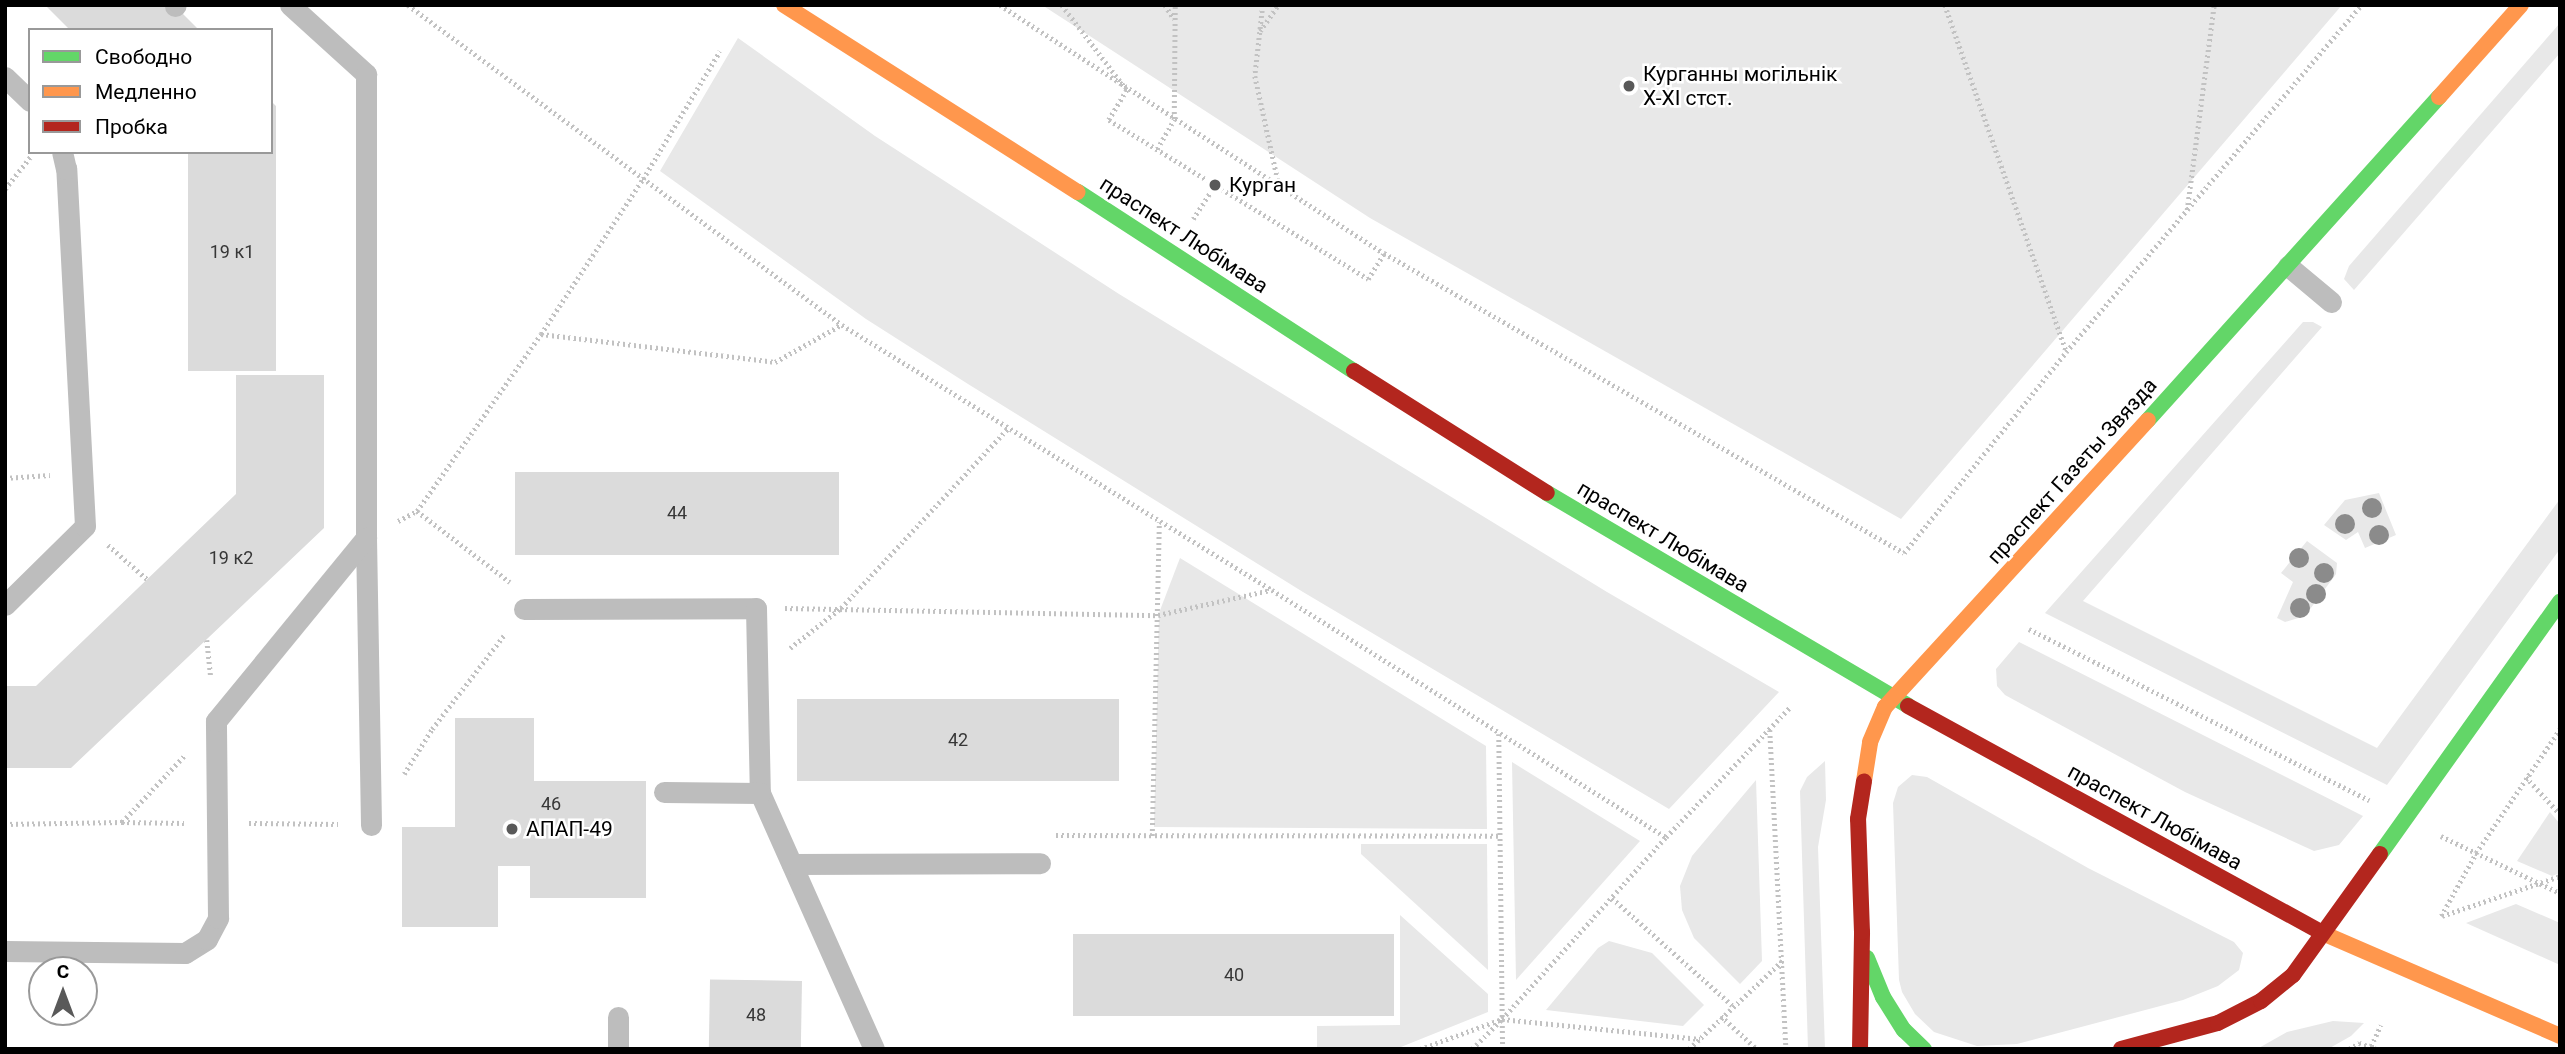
<!DOCTYPE html>
<html>
<head>
<meta charset="utf-8">
<style>
  body { margin:0 }
  #map { position:relative; width:2565px; height:1054px; overflow:hidden; background:#fff; font-family:Roboto,sans-serif }
  div>[style] { position:absolute }
  [style*='--x'] { left:calc(var(--x)*1px); top:calc(var(--y)*1px); width:calc(var(--w)*1px); rotate:calc(var(--a)*1deg) }
  .green>* { inset:0; background:#e8e8e8 }
  .building>* { inset:0; background:#dbdbdb; transform-origin:0 0 }
  .path>* { height:4.5px; margin-top:-2.25px; transform-origin:0; background:repeating-linear-gradient(90deg,#c2c2c2 0 2px,transparent 0 5.5px) }
  .lane>* { height:21px; margin:-10.5px; padding:0 10.5px; transform-origin:10.5px; border-radius:10.5px; background:#bdbdbd }
  .fast>* { height:16px; margin:-8px; padding:0 8px; transform-origin:8px; border-radius:8px; background:#63d668 }
  .slow>* { height:16px; margin:-8px; padding:0 8px; transform-origin:8px; border-radius:8px; background:#ff974d }
  .jam>* { height:16px; margin:-8px; padding:0 8px; transform-origin:8px; border-radius:8px; background:#b3261e }
  .trees>* { width:20px; height:20px; margin:-10px; border-radius:50%; background:#8b8b8b }
  .dots>* { width:19px; height:19px; translate:-50% -50%; box-sizing:border-box; border:4px solid #fff; border-radius:50% }
  span { translate:-50% -50%; white-space:nowrap; text-align:center; line-height:1.15; -webkit-text-stroke:5px #fff; paint-order:stroke }
  .number-label { font-size:18px; color:#373737 }
  .number-label span { -webkit-text-stroke-width:0 }
  .poi-label { font-size:21px; color:#000 }
  .left { translate:0 -50%; text-align:left }
  .street-label { font-size:21px; color:#000 }
  .frame { position:absolute; inset:0; border:7px solid #000; pointer-events:none }
  .legend { position:absolute; left:28px; top:28px; width:245px; height:126px; box-sizing:border-box; background:#fff; border:2px solid #999; margin:0; padding:9px 12px; list-style:none; font-size:21px; color:#000 }
  .legend li { display:flex; align-items:center; gap:14px; height:35px }
  .legend b { width:35px; border:2px solid #999 }
  .north { position:absolute; left:28px; top:956px; width:70px; height:70px; box-sizing:border-box; background:#fff; border:2px solid #999; border-radius:50%; rotate:0deg; font-size:19px; font-weight:700; line-height:28px; text-align:center; color:#000 }
  .north::after { content:''; display:block; margin:auto; width:24px; height:32px; background:#595959; clip-path:polygon(50% 0,100% 100%,50% 72%,0 100%) }
</style>
</head>
<body>
<div id="map">
  <div class="green">
    <div style="clip-path:polygon(1042px 5px,2342px 5px,1901px 519px,1370px 218px)"></div>
    <div style="clip-path:polygon(2560px 23px,2560px 53px,2354px 290px,2344px 279px,2349px 266px)"></div>
    <div style="clip-path:polygon(738px 38px,875px 136px,1119px 294px,1607px 592px,1779px 692px,1669px 809px,1303px 592px,968px 384px,866px 319px,660px 171px)"></div>
    <div style="clip-path:polygon(2303px 322px,2313px 322px,2322px 327px,2083px 601px,2377px 748px,2560px 499px,2560px 549px,2387px 785px,2045px 613px)"></div>
    <div style="clip-path:polygon(2379px 493px,2396px 535px,2365px 548px,2358px 532px,2346px 540px,2324px 525px,2345px 500px)"></div>
    <div style="clip-path:polygon(2307px 541px,2337px 563px,2336px 574px,2305px 616px,2285px 622px,2277px 618px,2293px 582px,2281px 573px)"></div>
    <div style="clip-path:polygon(1180px 558px,1486px 746px,1487px 829px,1154px 827px,1159px 613px)"></div>
    <div style="clip-path:polygon(2019px 642px,2363px 816px,2339px 845px,2314px 851px,2185px 792px,2005px 695px,1997px 686px,1996px 669px)"></div>
    <div style="clip-path:polygon(1825px 761px,1826px 800px,1818px 847px,1825px 1049px,1808px 1049px,1800px 791px,1807px 777px)"></div>
    <div style="clip-path:polygon(1512px 762px,1640px 841px,1516px 980px)"></div>
    <div style="clip-path:polygon(1912px 775px,1927px 777px,2088px 868px,2234px 942px,2243px 953px,2239px 970px,2218px 986px,2183px 1000px,2017px 1044px,1977px 1046px,1934px 1032px,1915px 1014px,1902px 992px,1899px 980px,1893px 803px,1898px 787px)"></div>
    <div style="clip-path:polygon(1756px 780px,1762px 961px,1740px 984px,1694px 938px,1682px 910px,1680px 886px,1692px 856px)"></div>
    <div style="clip-path:polygon(2550px 812px,2560px 824px,2560px 873px,2552px 876px,2517px 861px)"></div>
    <div style="clip-path:polygon(1361px 844px,1487px 844px,1488px 970px,1361px 854px)"></div>
    <div style="clip-path:polygon(2516px 904px,2560px 923px,2560px 965px,2466px 923px)"></div>
    <div style="clip-path:polygon(1400px 915px,1488px 994px,1488px 1012px,1396px 1049px,1317px 1049px,1317px 1026px,1400px 1025px)"></div>
    <div style="clip-path:polygon(1609px 941px,1652px 953px,1704px 1005px,1683px 1026px,1546px 1010px,1598px 948px)"></div>
    <div style="clip-path:polygon(2333px 1021px,2364px 1023px,2351px 1036px,2328px 1049px,2257px 1049px,2287px 1032px)"></div>
  </div>
  <div class="building">
    <div style="clip-path:polygon(45px 5px,174px 5px,199px 30px,70px 30px)"></div>
    <div style="clip-path:polygon(271px 101px,276px 106px,276px 371px,188px 371px,188px 152px,271px 152px)"></div>
    <div style="clip-path:polygon(236px 375px,324px 375px,324px 528px,71px 768px,5px 768px,5px 686px,36px 686px,236px 494px)"></div>
    <div style="left:515px;top:472px;width:324px;height:83px"></div>
    <div style="left:797px;top:699px;width:322px;height:82px"></div>
    <div style="clip-path:polygon(455px 718px,534px 718px,534px 781px,646px 781px,646px 898px,530px 898px,530px 866px,498px 866px,498px 927px,402px 927px,402px 827px,455px 827px)"></div>
    <div style="left:1073px;top:934px;width:321px;height:82px"></div>
    <div style="left:802px;top:981px;width:68px;height:92px;rotate:91deg"></div>
  </div>
  <div class="path">
    <div style="--x:408;--y:5;--w:539;--a:36.4"></div>
    <div style="--x:842;--y:325;--w:505;--a:31.64"></div>
    <div style="--x:1272;--y:590;--w:465;--a:32.1"></div>
    <div style="--x:1000;--y:5;--w:457;--a:32.9"></div>
    <div style="--x:1384;--y:253;--w:600;--a:29.98"></div>
    <div style="--x:1904;--y:553;--w:258;--a:-51.1"></div>
    <div style="--x:2066;--y:352;--w:455;--a:-49.6"></div>
    <div style="--x:1062;--y:5;--w:107;--a:52.6"></div>
    <div style="--x:1127;--y:90;--w:35;--a:121"></div>
    <div style="--x:1109;--y:120;--w:304;--a:31.5"></div>
    <div style="--x:1368;--y:279;--w:31;--a:-58"></div>
    <div style="--x:1165;--y:5;--w:17;--a:57"></div>
    <div style="--x:1263;--y:5;--w:71;--a:96.4"></div>
    <div style="--x:1255;--y:76;--w:112;--a:77.6"></div>
    <div style="--x:1945;--y:5;--w:367;--a:70.7"></div>
    <div style="--x:1260;--y:31;--w:32;--a:-55"></div>
    <div style="--x:1157;--y:149;--w:34;--a:-60"></div>
    <div style="--x:1174;--y:119;--w:114;--a:-89.5"></div>
    <div style="--x:5;--y:189;--w:42;--a:-51.8"></div>
    <div style="--x:2187;--y:210;--w:207;--a:-82.5"></div>
    <div style="--x:1193;--y:219;--w:40;--a:-57.1"></div>
    <div style="--x:541;--y:334;--w:236;--a:6.8"></div>
    <div style="--x:775;--y:362;--w:76;--a:-29.3"></div>
    <div style="--x:5;--y:478;--w:45;--a:-3.8"></div>
    <div style="--x:417;--y:511;--w:117;--a:37.4"></div>
    <div style="--x:398;--y:521;--w:21;--a:-28"></div>
    <div style="--x:417;--y:511;--w:216;--a:-55"></div>
    <div style="--x:541;--y:334;--w:186;--a:-56.7"></div>
    <div style="--x:643;--y:179;--w:149;--a:-59"></div>
    <div style="--x:108;--y:545;--w:52;--a:41.1"></div>
    <div style="--x:785;--y:608;--w:373;--a:1.1"></div>
    <div style="--x:1158;--y:615;--w:116;--a:-12.5"></div>
    <div style="--x:2029;--y:629;--w:381;--a:26.7"></div>
    <div style="--x:207;--y:640;--w:38;--a:84"></div>
    <div style="--x:790;--y:648;--w:65;--a:-38.1"></div>
    <div style="--x:841;--y:608;--w:247;--a:-47.1"></div>
    <div style="--x:1770;--y:730;--w:319;--a:87.1"></div>
    <div style="--x:1499;--y:734;--w:315;--a:89.3"></div>
    <div style="--x:404;--y:774;--w:53;--a:-58.1"></div>
    <div style="--x:432;--y:729;--w:120;--a:-52.5"></div>
    <div style="--x:2526;--y:777;--w:50;--a:47.4"></div>
    <div style="--x:122;--y:822;--w:62;--a:0.9"></div>
    <div style="--x:249;--y:823;--w:89;--a:0.6"></div>
    <div style="--x:5;--y:824;--w:117;--a:-1"></div>
    <div style="--x:122;--y:822;--w:92;--a:-46.8"></div>
    <div style="--x:1056;--y:835;--w:444;--a:0.1"></div>
    <div style="--x:1152;--y:836;--w:314;--a:-88.7"></div>
    <div style="--x:2441;--y:836;--w:132;--a:25.6"></div>
    <div style="--x:1612;--y:898;--w:161;--a:41.7"></div>
    <div style="--x:2441;--y:916;--w:72;--a:-60.9"></div>
    <div style="--x:2476;--y:853;--w:150;--a:-55.9"></div>
    <div style="--x:2442;--y:916;--w:125;--a:-18.7"></div>
    <div style="--x:1721;--y:1016;--w:49;--a:42.5"></div>
    <div style="--x:2371;--y:1046;--w:23;--a:-65"></div>
    <div style="--x:1420;--y:1049;--w:87;--a:-20.1"></div>
    <div style="--x:1502;--y:1019;--w:199;--a:5.8"></div>
    <div style="--x:1472;--y:1049;--w:42;--a:-45"></div>
    <div style="--x:1502;--y:1019;--w:245;--a:-48"></div>
    <div style="--x:1666;--y:837;--w:181;--a:-46.3"></div>
    <div style="--x:1689;--y:1049;--w:129;--a:-43.4"></div>
    <div style="--x:2349;--y:1049;--w:12;--a:-31"></div>
    <div style="--x:2359;--y:1043;--w:18;--a:19"></div>
  </div>
  <div class="lane">
    <div style="--x:290;--y:5;--w:103;--a:42.2"></div>
    <div style="--x:366;--y:74;--w:464;--a:90"></div>
    <div style="--x:366;--y:538;--w:287;--a:89"></div>
    <div style="--x:175;--y:6;--w:1;--a:-45"></div>
    <div style="--x:5;--y:77;--w:35;--a:44"></div>
    <div style="--x:2288;--y:266;--w:56;--a:39.9"></div>
    <div style="--x:5;--y:605;--w:112;--a:-44.6"></div>
    <div style="--x:85;--y:526;--w:358;--a:-93"></div>
    <div style="--x:66;--y:169;--w:17;--a:-103"></div>
    <div style="--x:524;--y:609;--w:232;--a:-0.2"></div>
    <div style="--x:756;--y:608;--w:185;--a:88.8"></div>
    <div style="--x:760;--y:793;--w:280;--a:66"></div>
    <div style="--x:664;--y:792;--w:96;--a:0.6"></div>
    <div style="--x:792;--y:864;--w:248;--a:-0.2"></div>
    <div style="--x:5;--y:951;--w:180;--a:0.6"></div>
    <div style="--x:185;--y:953;--w:26;--a:-32"></div>
    <div style="--x:207;--y:939;--w:24;--a:-62"></div>
    <div style="--x:218;--y:918;--w:197;--a:-90.6"></div>
    <div style="--x:216;--y:721;--w:237;--a:-50.7"></div>
    <div style="--x:618;--y:1049;--w:32;--a:-90"></div>
  </div>
  <div class="fast">
    <div style="--x:1078;--y:192;--w:329;--a:33"></div>
    <div style="--x:2148;--y:420;--w:435;--a:-48"></div>
    <div style="--x:1547;--y:493;--w:419;--a:30.5"></div>
    <div style="--x:2380;--y:854;--w:310;--a:-54.5"></div>
    <div style="--x:1867;--y:958;--w:42;--a:67.7"></div>
    <div style="--x:1883;--y:997;--w:39;--a:58"></div>
    <div style="--x:1904;--y:1030;--w:28;--a:44"></div>
  </div>
  <div class="slow">
    <div style="--x:784;--y:5;--w:348;--a:32.5"></div>
    <div style="--x:2439;--y:97;--w:123;--a:-48.3"></div>
    <div style="--x:1864;--y:781;--w:39;--a:-81"></div>
    <div style="--x:1870;--y:742;--w:38;--a:-67"></div>
    <div style="--x:1885;--y:707;--w:389;--a:-47.5"></div>
    <div style="--x:2320;--y:932;--w:262;--a:23.4"></div>
  </div>
  <div class="jam">
    <div style="--x:1354;--y:371;--w:228;--a:32.3"></div>
    <div style="--x:1908;--y:706;--w:470;--a:28.7"></div>
    <div style="--x:1860;--y:1049;--w:117;--a:-89"></div>
    <div style="--x:1862;--y:932;--w:113;--a:-92"></div>
    <div style="--x:1858;--y:819;--w:38;--a:-81"></div>
    <div style="--x:2121;--y:1049;--w:100;--a:-15"></div>
    <div style="--x:2218;--y:1023;--w:48;--a:-27.1"></div>
    <div style="--x:2261;--y:1001;--w:41;--a:-39.1"></div>
    <div style="--x:2293;--y:975;--w:149;--a:-54.3"></div>
  </div>
  <div class="trees">
    <div style="left:2372px;top:508px"></div>
    <div style="left:2345px;top:524px"></div>
    <div style="left:2379px;top:535px"></div>
    <div style="left:2299px;top:558px"></div>
    <div style="left:2324px;top:573px"></div>
    <div style="left:2316px;top:594px"></div>
    <div style="left:2300px;top:608px"></div>
  </div>
  <div class="dots">
    <div style="left:1629px;top:86px;background:#595959"></div>
    <div style="left:1215px;top:185px;background:#595959"></div>
    <div style="left:512px;top:829px;background:#595959"></div>
  </div>
  <div class="number-label">
    <span style="left:232px;top:252px">19 к1</span>
    <span style="left:677px;top:513px">44</span>
    <span style="left:231px;top:558px">19 к2</span>
    <span style="left:958px;top:740px">42</span>
    <span style="left:551px;top:804px">46</span>
    <span style="left:1234px;top:975px">40</span>
    <span style="left:756px;top:1015px">48</span>
  </div>
  <div class="poi-label">
    <span class="left" style="left:1643px;top:86px">Курганны могільнік<br>Х-ХI стст.</span>
    <span class="left" style="left:1229px;top:185px">Курган</span>
    <span class="left" style="left:526px;top:829px">АПАП-49</span>
  </div>
  <div class="street-label">
    <span style="left:1184px;top:235px;rotate:33deg">праспект Любімава</span>
    <span style="left:2072px;top:471px;rotate:-48deg">праспект Газеты Звязда</span>
    <span style="left:1663px;top:537px;rotate:31deg">праспект Любімава</span>
    <span style="left:2155px;top:817px;rotate:29deg">праспект Любімава</span>
  </div>
  <div class="frame"></div>
  <ul class="legend">
  <li><b style="height:9px;background:#63d668"></b>Свободно</li>
  <li><b style="height:9px;background:#ff974d"></b>Медленно</li>
  <li><b style="height:9px;background:#b3261e"></b>Пробка</li>
  </ul>
  <div class="north">С</div>
</div>
</body>
</html>
